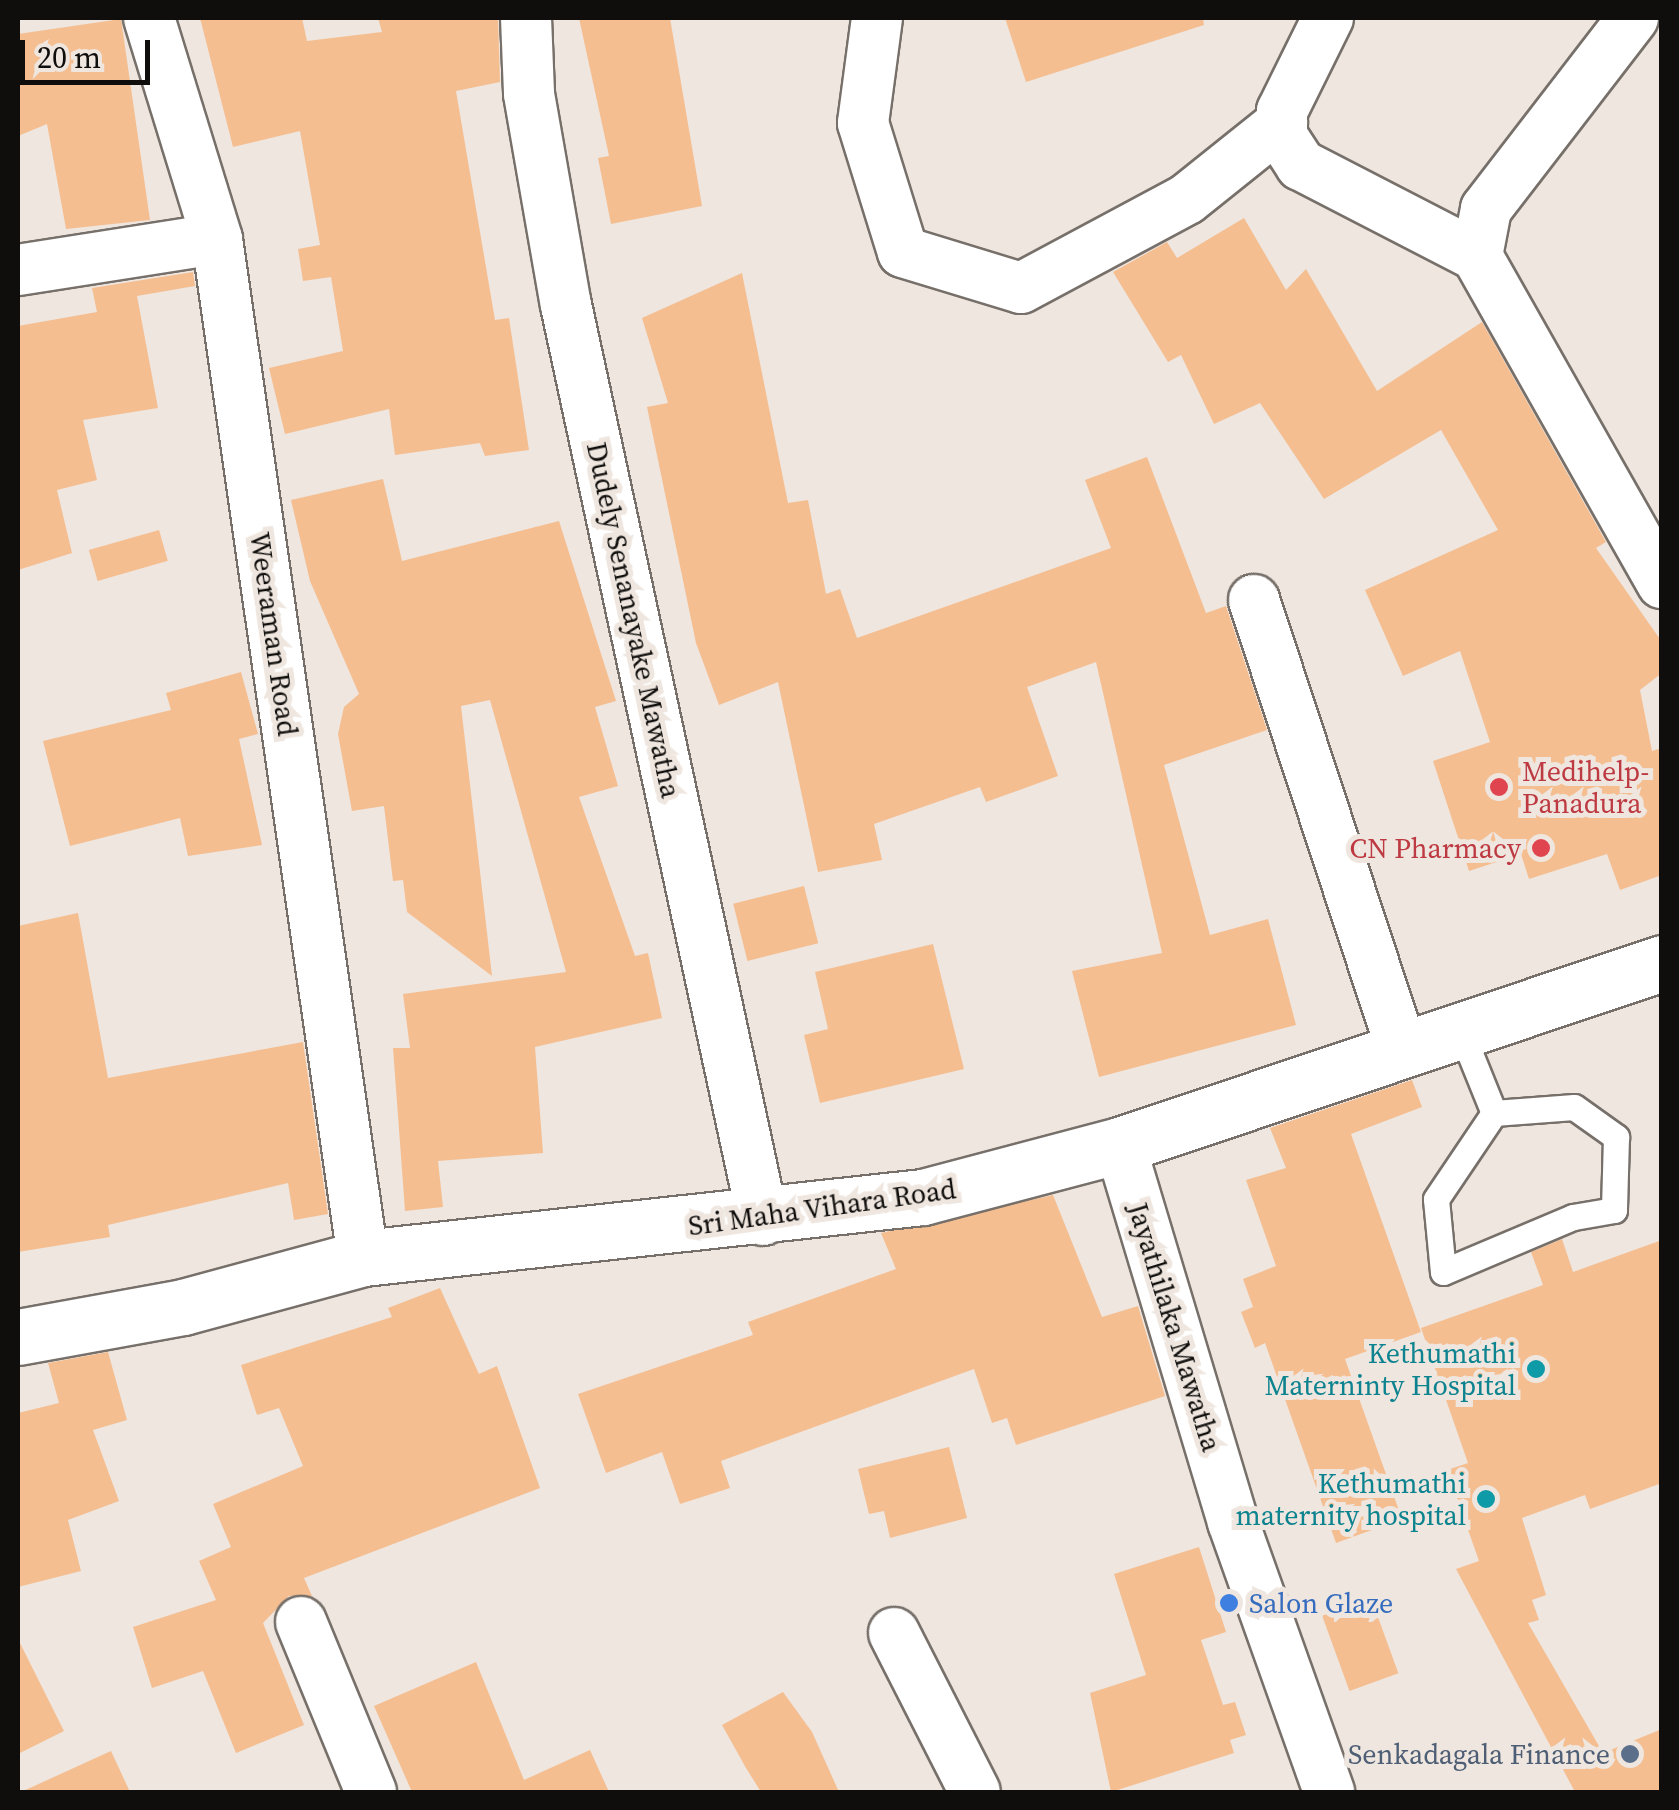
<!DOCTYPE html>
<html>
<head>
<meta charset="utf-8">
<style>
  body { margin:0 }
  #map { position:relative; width:1679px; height:1810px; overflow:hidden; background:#eee6df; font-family:"Source Serif 4",serif }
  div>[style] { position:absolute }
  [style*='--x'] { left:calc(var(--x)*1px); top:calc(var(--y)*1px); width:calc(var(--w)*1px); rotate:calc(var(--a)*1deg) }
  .building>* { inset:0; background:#f5be91; transform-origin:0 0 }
  .roads { filter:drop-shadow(2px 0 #77706a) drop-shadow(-2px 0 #77706a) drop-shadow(0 2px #77706a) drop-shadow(0 -2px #77706a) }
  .lane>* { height:25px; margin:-12.5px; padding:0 12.5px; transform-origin:12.5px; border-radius:12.5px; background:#fff }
  .street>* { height:50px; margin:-25px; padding:0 25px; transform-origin:25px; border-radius:25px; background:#fff }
  .secondary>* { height:55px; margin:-27.5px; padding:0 27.5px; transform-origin:27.5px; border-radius:27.5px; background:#fff }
  .dots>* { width:28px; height:28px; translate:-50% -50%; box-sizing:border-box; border:5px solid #eee6df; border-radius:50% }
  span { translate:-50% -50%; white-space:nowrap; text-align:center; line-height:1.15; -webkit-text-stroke:10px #eee6df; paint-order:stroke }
  .street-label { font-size:28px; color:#100e0c }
  .health-label { font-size:28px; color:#be3a42 }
  .left { translate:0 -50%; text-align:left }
  .right { translate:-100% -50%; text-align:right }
  .culture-label { font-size:28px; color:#0d838f }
  .shop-label { font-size:28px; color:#366cbe }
  .service-label { font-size:28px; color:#4e5e75 }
  .frame { position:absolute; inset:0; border:20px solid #100e0c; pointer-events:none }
  .scale { position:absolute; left:20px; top:40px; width:130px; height:45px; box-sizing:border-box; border:5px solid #100e0c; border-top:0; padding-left:12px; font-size:30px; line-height:35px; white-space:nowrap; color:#100e0c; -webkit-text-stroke:8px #eee6df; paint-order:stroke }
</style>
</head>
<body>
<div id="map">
  <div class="building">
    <div style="clip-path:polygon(200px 18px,302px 18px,307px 41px,382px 32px,378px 18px,498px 18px,500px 82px,456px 91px,495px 320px,509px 318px,529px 450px,485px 456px,480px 443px,395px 455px,389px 409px,285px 434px,269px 368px,343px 351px,331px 277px,303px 281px,298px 249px,320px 245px,300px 131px,233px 147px)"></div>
    <div style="clip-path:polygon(579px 18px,670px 18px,702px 206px,611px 224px,598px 158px,609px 156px)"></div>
    <div style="clip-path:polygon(1005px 18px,1203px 18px,1204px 25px,1026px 82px)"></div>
    <div style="clip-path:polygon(121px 19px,150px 220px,66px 229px,47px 124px,18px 136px,18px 34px)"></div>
    <div style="clip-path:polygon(1244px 218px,1286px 290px,1306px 269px,1377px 391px,1482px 322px,1606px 542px,1596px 548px,1662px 642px,1662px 673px,1640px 690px,1652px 751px,1662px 748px,1662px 875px,1620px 890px,1607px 854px,1529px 879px,1521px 854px,1469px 871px,1433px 761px,1490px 742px,1460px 651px,1403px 676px,1365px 590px,1498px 530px,1441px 430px,1324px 499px,1260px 403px,1214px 424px,1181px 355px,1168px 362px,1113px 272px,1167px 242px,1177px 258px)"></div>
    <div style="clip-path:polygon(193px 272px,195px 286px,137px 296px,158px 408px,83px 420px,97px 480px,57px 490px,72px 553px,18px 570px,18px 326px,97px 312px,92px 288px)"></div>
    <div style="clip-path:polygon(742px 273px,788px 503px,808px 500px,826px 594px,840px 589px,857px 638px,1111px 548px,1085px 480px,1147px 457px,1206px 613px,1226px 606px,1267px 730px,1164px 765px,1210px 935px,1268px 919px,1296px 1025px,1099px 1077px,1072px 971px,1162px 953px,1096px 662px,1027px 687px,1058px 776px,986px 802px,980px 787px,874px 824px,882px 860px,818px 872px,778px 682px,719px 705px,696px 643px,647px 407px,668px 403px,642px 318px)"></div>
    <div style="clip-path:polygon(383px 479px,402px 561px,559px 521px,616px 701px,595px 707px,618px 786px,579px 797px,635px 956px,648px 953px,662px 1018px,535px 1047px,543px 1153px,438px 1161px,443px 1207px,405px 1211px,393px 1048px,410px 1048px,403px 994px,566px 972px,490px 700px,461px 706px,492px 976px,407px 912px,403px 880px,393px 881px,384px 806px,352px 811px,338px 734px,344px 707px,359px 694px,310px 581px,291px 500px)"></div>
    <div style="left:159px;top:530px;width:32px;height:73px;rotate:74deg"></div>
    <div style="clip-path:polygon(241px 672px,258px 734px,239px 739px,262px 845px,188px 856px,180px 818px,70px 846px,43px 741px,171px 710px,166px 693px)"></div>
    <div style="left:804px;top:886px;width:59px;height:73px;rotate:76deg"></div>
    <div style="clip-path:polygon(78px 913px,108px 1078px,303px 1042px,328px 1214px,294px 1220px,288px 1183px,108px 1225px,110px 1237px,18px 1252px,18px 926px)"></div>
    <div style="clip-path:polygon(933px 944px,964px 1069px,820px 1103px,804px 1035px,828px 1029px,815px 972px)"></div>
    <div style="clip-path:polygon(1412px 1080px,1422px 1107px,1351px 1134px,1421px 1332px,1345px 1359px,1402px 1519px,1336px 1543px,1265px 1343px,1255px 1348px,1241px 1312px,1253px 1307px,1243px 1279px,1276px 1266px,1246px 1180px,1286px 1168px,1270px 1128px)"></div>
    <div style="clip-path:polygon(1053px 1195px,1102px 1317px,1138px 1306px,1165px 1396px,1016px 1445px,1007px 1418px,992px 1423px,974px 1369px,721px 1461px,730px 1488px,680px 1504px,662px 1452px,606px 1473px,578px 1394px,753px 1335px,748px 1322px,896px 1269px,881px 1233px)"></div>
    <div style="clip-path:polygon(1562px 1239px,1573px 1272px,1662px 1240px,1662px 1483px,1590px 1509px,1585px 1495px,1522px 1518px,1546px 1595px,1532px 1600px,1539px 1620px,1528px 1623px,1603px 1753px,1662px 1729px,1662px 1792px,1575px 1792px,1456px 1569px,1479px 1561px,1447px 1470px,1468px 1463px,1421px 1328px,1543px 1285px,1531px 1252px)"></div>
    <div style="clip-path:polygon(440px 1288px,479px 1374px,497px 1366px,540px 1488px,304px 1578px,312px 1596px,289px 1596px,263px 1623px,304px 1725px,236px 1753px,203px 1671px,152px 1688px,133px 1627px,216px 1600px,199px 1561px,231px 1547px,213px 1504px,303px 1466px,279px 1408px,257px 1415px,241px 1365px,392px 1317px,388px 1308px)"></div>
    <div style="clip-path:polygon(108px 1352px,127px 1420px,93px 1430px,119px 1501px,68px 1520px,81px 1571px,18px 1587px,18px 1413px,59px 1403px,48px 1363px)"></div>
    <div style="clip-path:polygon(949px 1447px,967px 1518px,890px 1538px,884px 1511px,869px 1514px,858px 1469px)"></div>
    <div style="clip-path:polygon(1199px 1547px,1226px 1632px,1201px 1640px,1223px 1705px,1235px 1702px,1246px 1735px,1230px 1740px,1234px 1753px,1111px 1792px,1090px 1693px,1146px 1675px,1114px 1574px)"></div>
    <div style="left:1371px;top:1598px;width:80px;height:52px;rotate:70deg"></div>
    <div style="clip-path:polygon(18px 1639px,64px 1731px,18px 1754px)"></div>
    <div style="clip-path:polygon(476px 1662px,524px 1780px,590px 1750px,609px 1792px,412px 1792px,374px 1706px)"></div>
    <div style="clip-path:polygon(783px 1692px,812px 1732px,839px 1792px,761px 1792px,746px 1768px,722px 1725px)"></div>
    <div style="clip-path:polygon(111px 1751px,130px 1792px,21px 1792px)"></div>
  </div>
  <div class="roads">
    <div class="lane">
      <div style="--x:1460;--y:1029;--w:91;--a:68"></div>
      <div style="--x:1494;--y:1113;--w:80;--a:-4.3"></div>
      <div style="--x:1574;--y:1107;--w:52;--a:35.5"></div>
      <div style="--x:1616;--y:1137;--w:73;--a:91.6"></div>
      <div style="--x:1614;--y:1210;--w:42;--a:170.3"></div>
      <div style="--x:1573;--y:1217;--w:141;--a:157.1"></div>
      <div style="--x:1443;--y:1272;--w:73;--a:-95.5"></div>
      <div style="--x:1436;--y:1199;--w:104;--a:-56"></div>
    </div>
    <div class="street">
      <div style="--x:149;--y:18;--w:231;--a:72.9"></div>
      <div style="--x:217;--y:239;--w:1029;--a:81.85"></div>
      <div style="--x:526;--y:18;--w:76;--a:87.7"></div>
      <div style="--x:529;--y:94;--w:214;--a:80.1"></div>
      <div style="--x:566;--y:305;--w:936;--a:77.85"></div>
      <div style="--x:877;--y:18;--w:106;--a:97.6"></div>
      <div style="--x:863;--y:123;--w:135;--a:72.8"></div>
      <div style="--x:903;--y:252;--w:123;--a:17"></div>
      <div style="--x:1021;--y:288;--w:188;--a:-28.2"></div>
      <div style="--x:1187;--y:199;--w:122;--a:-38.7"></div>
      <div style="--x:1328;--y:18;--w:104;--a:116.3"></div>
      <div style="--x:1282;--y:111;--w:25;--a:90"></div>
      <div style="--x:1282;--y:136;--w:35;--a:57"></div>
      <div style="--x:1301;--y:165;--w:198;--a:27.3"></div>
      <div style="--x:1633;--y:18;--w:241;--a:127.6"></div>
      <div style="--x:1486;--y:209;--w:48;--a:100.8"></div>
      <div style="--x:1477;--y:256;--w:376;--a:60.5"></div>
      <div style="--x:18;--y:270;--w:201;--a:-8.9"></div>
      <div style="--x:1254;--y:600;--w:473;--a:71.8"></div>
      <div style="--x:1120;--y:1145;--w:394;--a:73.3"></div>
      <div style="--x:1233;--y:1522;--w:287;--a:70.4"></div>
      <div style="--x:301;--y:1622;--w:184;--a:67.6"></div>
      <div style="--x:894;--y:1633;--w:178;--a:63"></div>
    </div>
    <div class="secondary">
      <div style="--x:18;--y:1337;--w:168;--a:-10.3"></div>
      <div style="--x:183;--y:1307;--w:187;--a:-15.2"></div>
      <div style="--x:363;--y:1258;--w:563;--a:-6.22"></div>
      <div style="--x:923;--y:1197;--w:204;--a:-14.8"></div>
      <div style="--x:1120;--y:1145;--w:572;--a:-18.56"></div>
    </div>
  </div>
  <div class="dots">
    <div style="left:1499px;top:787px;background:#e0444e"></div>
    <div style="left:1541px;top:848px;background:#e0444e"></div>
    <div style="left:1536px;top:1369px;background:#0f9aa8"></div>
    <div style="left:1486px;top:1499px;background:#0f9aa8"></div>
    <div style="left:1229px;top:1603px;background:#3f7fe0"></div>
    <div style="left:1630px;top:1754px;background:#5c6f8a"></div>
  </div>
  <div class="street-label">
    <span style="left:634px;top:620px;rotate:78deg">Dudely Senanayake Mawatha</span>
    <span style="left:274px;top:634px;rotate:82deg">Weeraman Road</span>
    <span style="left:822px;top:1207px;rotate:-8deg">Sri Maha Vihara Road</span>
    <span style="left:1175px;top:1327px;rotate:73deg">Jayathilaka Mawatha</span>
  </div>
  <div class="health-label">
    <span class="left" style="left:1522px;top:787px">Medihelp-<br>Panadura</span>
    <span class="right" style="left:1521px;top:848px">CN Pharmacy</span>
  </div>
  <div class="culture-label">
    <span class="right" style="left:1516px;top:1369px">Kethumathi<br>Materninty Hospital</span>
    <span class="right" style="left:1466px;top:1499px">Kethumathi<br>maternity hospital</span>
  </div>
  <div class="shop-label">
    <span class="left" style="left:1249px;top:1603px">Salon Glaze</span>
  </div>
  <div class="service-label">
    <span class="right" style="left:1610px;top:1754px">Senkadagala Finance</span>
  </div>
  <div class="frame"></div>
  <div class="scale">20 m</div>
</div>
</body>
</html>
